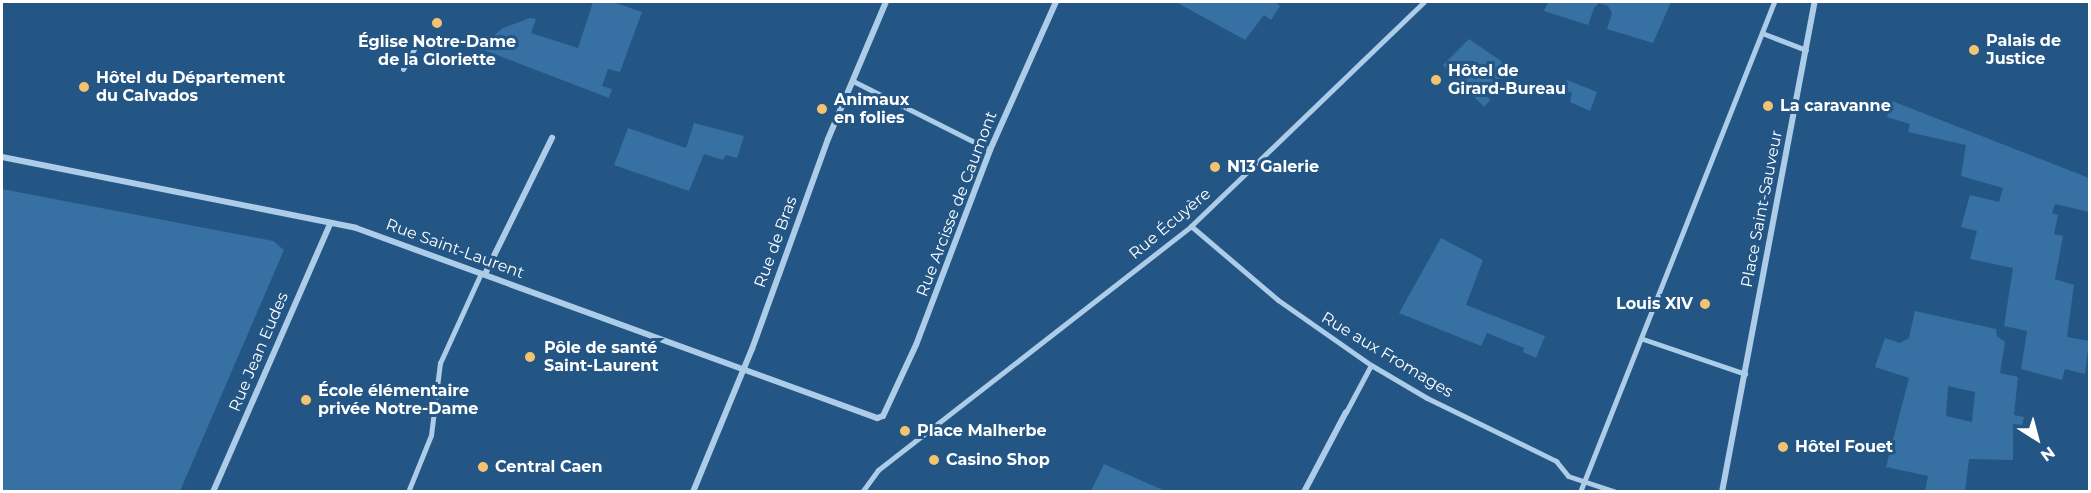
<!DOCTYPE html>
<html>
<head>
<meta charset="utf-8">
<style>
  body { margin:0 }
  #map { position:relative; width:2091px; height:493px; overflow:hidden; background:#235685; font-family:Montserrat,sans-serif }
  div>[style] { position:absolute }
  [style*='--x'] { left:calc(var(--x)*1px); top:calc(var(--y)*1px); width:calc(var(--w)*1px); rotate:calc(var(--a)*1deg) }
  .green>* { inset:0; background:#3770a2 }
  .pedestrian>* { height:5px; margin:-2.5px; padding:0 2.5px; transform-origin:2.5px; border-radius:2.5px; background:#accce8 }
  .minor>* { height:6px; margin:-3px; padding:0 3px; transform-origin:3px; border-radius:3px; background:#accce8 }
  .dots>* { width:16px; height:16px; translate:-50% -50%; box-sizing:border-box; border:3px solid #235685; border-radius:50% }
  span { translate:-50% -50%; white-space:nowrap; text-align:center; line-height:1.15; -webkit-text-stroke:6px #235685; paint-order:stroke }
  .poi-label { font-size:16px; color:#fff; font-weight:700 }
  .left { translate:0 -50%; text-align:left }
  .right { translate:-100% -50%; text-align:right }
  .street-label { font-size:16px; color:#fff }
  .frame { position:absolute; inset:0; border:3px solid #fff; pointer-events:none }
  .north { position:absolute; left:2007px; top:409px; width:60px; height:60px; -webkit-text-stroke:4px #235685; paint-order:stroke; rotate:144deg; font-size:16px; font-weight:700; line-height:24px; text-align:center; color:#fff }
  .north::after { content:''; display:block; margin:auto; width:21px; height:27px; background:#fff; clip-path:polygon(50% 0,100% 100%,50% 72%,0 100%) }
</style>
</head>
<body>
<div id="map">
  <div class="green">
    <div style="clip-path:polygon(593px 2px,613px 2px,642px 12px,620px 72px,608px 69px,602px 86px,612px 89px,609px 98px,484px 50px,487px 41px,503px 28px,530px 18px,536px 19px,531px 33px,578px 48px)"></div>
    <div style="clip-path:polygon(1176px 2px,1275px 2px,1280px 6px,1271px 20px,1264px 15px,1245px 40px)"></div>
    <div style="clip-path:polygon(1548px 2px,1671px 2px,1653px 43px,1607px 29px,1612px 13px,1608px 6px,1599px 3px,1594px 8px,1588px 25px,1544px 11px)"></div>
    <div style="clip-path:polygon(1469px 39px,1501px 61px,1505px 73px,1487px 96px,1490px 100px,1484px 107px,1443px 65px)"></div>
    <div style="clip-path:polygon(1567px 80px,1597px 92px,1590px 111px,1570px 102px,1572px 93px,1563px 89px)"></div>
    <div style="clip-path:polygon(1892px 101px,2089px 178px,2089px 212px,2055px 204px,2052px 213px,2058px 215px,2054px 234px,2063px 236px,2055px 279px,2074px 285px,2067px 337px,2089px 341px,2085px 374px,2065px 369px,2062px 380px,2021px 369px,2027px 331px,2004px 326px,2013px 268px,1970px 259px,1977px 231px,1961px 227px,1970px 195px,1999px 202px,2003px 188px,1961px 176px,1966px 145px,1908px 132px,1910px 124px,1887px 117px)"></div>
    <div style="clip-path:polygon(694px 123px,744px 136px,737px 158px,726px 155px,723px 160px,704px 154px,689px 191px,614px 165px,628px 128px,686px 148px)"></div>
    <div style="clip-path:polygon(2px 189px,273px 241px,284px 250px,180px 491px,2px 491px)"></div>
    <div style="clip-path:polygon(1441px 238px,1483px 260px,1466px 305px,1545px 336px,1536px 358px,1523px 352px,1524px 348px,1487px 333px,1481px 346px,1399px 313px)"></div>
    <div style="clip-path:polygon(evenodd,1915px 311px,1996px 329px,1997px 336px,2005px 342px,2000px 373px,2018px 377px,2014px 415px,2024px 417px,2022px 425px,2013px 424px,2013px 460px,1969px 459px,1965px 491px,1925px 491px,1928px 476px,1886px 467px,1909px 378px,1875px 367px,1885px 338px,1900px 343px,1909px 338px,1915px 311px,1948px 386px,1975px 392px,1972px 422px,1946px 416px,1948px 386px)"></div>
    <div style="clip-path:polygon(1104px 464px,1156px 487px,1166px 491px,1091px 491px)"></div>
  </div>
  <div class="pedestrian">
    <div style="--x:1762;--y:33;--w:47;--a:21.1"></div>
    <div style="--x:403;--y:69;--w:25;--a:-61"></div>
    <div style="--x:853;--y:81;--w:153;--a:26.7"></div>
    <div style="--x:1191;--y:226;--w:114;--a:40.4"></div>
    <div style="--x:1278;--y:300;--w:113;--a:35"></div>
    <div style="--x:1371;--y:365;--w:65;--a:30.5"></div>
    <div style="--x:1427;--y:398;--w:144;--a:26"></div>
    <div style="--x:1556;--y:461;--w:19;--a:51"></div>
    <div style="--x:1568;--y:476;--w:51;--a:18.4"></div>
    <div style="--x:1643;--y:339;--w:108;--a:18.9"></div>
    <div style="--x:1346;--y:412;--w:53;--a:-62"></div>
    <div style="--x:408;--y:492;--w:61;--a:-68"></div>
    <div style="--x:431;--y:435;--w:73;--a:-82.9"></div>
    <div style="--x:440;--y:363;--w:99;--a:-65.5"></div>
    <div style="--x:862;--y:492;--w:27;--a:-54"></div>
    <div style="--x:878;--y:470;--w:397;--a:-37.9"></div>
    <div style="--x:1191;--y:226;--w:323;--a:-43.9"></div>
    <div style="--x:1580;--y:492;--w:527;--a:-68.4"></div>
  </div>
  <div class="minor">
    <div style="--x:2;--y:157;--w:361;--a:11.3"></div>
    <div style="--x:356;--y:228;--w:555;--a:20.04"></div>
    <div style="--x:877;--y:418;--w:6;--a:-18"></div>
    <div style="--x:883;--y:416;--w:78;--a:-65.1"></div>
    <div style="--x:916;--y:345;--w:209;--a:-69.2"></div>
    <div style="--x:990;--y:150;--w:162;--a:-66"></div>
    <div style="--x:485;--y:274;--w:152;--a:-63.8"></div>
    <div style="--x:213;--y:492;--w:292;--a:-66.4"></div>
    <div style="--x:693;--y:492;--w:155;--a:-67.6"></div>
    <div style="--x:752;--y:349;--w:223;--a:-70.1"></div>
    <div style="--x:828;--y:139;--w:149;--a:-67.1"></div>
    <div style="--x:1304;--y:492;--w:90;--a:-62.3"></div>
    <div style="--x:1722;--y:492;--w:499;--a:-79.3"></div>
  </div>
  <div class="dots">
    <div style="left:437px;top:23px;background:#f4c36f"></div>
    <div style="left:1974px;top:50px;background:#f4c36f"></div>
    <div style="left:1436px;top:80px;background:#f4c36f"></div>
    <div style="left:84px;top:87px;background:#f4c36f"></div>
    <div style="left:1768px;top:106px;background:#f4c36f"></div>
    <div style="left:822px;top:109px;background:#f4c36f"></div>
    <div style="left:1215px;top:167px;background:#f4c36f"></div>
    <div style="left:1705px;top:304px;background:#f4c36f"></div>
    <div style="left:530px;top:357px;background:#f4c36f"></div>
    <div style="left:306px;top:400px;background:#f4c36f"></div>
    <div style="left:905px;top:431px;background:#f4c36f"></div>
    <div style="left:1783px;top:447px;background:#f4c36f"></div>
    <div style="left:934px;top:460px;background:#f4c36f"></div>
    <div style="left:483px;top:467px;background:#f4c36f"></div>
  </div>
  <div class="poi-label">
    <span class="left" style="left:1986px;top:50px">Palais de<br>Justice</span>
    <span style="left:437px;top:51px">Église Notre-Dame<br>de la Gloriette</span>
    <span class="left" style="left:1448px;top:80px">Hôtel de<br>Girard-Bureau</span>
    <span class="left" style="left:96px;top:87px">Hôtel du Département<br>du Calvados</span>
    <span class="left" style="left:834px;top:109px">Animaux<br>en folies</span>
    <span class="left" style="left:1780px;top:106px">La caravanne</span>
    <span class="left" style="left:1227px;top:167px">N13 Galerie</span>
    <span class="right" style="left:1693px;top:304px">Louis XIV</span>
    <span class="left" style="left:544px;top:357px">Pôle de santé<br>Saint-Laurent</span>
    <span class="left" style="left:318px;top:400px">École élémentaire<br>privée Notre-Dame</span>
    <span class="left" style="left:917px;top:431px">Place Malherbe</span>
    <span class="left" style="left:1795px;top:447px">Hôtel Fouet</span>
    <span class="left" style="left:946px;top:460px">Casino Shop</span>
    <span class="left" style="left:495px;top:467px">Central Caen</span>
  </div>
  <div class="street-label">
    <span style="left:957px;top:204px;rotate:-69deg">Rue Arcisse de Caumont</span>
    <span style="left:1762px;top:209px;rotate:-79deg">Place Saint-Sauveur</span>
    <span style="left:1170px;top:224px;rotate:-40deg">Rue Écuyère</span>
    <span style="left:776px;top:242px;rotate:-70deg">Rue de Bras</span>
    <span style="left:455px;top:249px;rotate:20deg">Rue Saint-Laurent</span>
    <span style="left:259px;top:352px;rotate:-67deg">Rue Jean Eudes</span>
    <span style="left:1387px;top:355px;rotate:31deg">Rue aux Fromages</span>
  </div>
  <div class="frame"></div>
  <div class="north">N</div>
</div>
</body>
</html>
